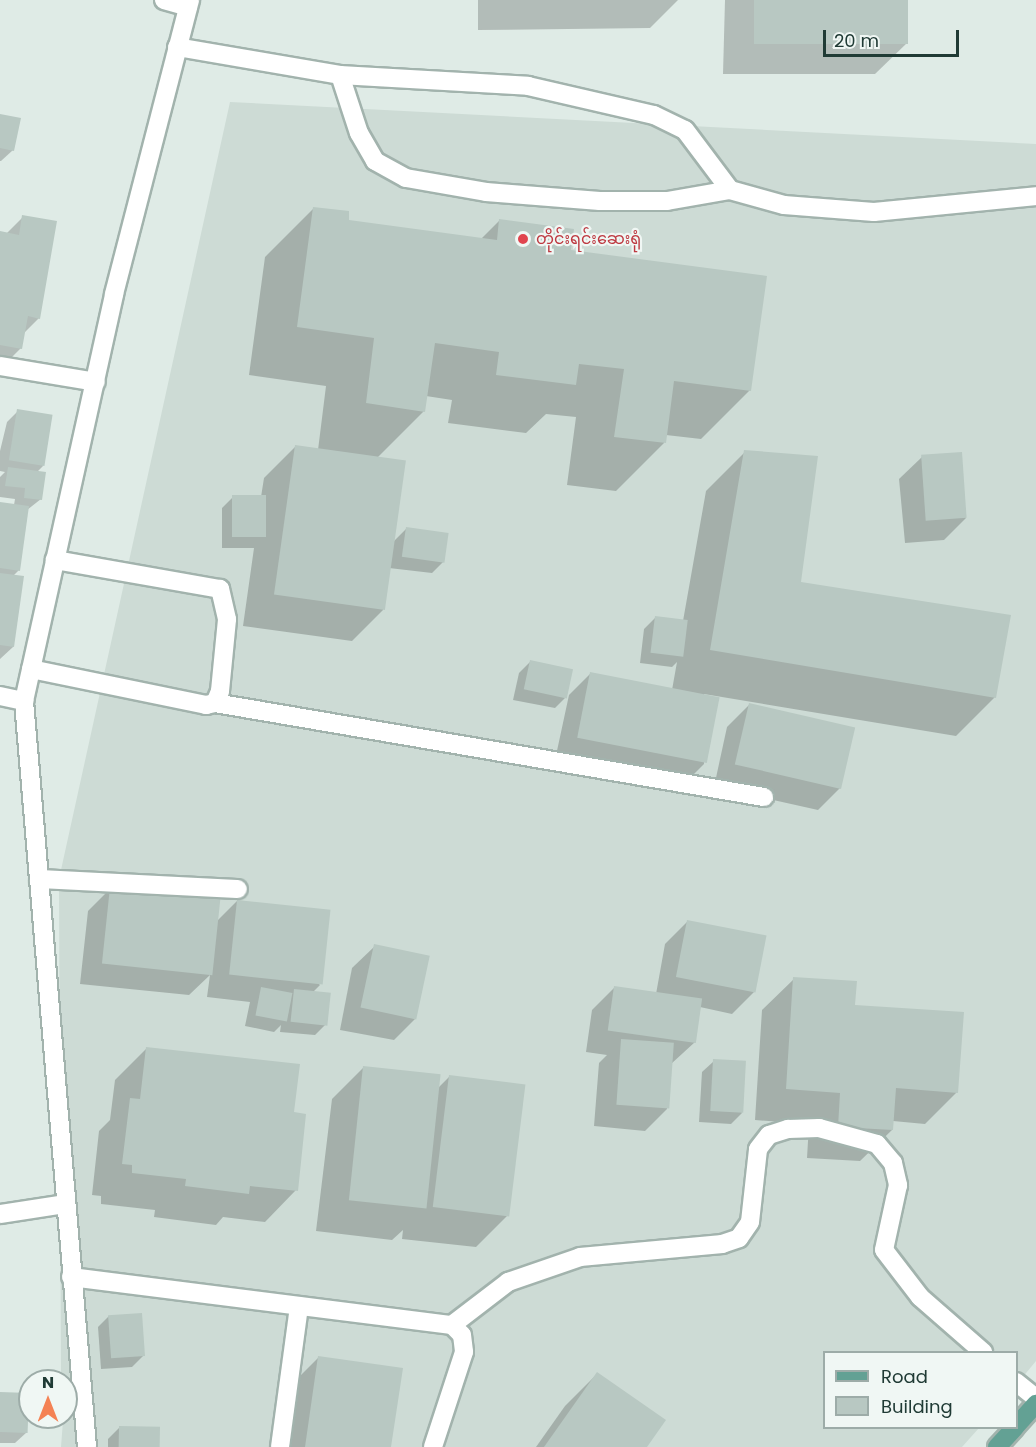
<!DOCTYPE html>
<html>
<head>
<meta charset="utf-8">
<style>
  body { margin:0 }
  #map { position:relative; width:1036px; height:1447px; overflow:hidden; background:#dfebe6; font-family:Poppins,"Noto Sans Myanmar",sans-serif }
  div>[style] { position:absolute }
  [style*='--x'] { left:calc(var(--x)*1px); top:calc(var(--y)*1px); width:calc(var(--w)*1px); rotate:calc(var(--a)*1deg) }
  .built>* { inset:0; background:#cddbd5 }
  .shadow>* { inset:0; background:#0003 }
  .building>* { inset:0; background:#b8c8c2; transform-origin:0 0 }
  .roads { filter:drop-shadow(2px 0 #a2b3ad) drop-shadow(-2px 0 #a2b3ad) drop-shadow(0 2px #a2b3ad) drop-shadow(0 -2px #a2b3ad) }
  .minor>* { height:18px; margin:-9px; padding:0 9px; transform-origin:9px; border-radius:9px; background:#fff }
  .major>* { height:18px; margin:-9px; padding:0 9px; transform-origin:9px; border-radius:9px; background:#63a194 }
  .dots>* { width:16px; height:16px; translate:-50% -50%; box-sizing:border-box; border:3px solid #f0f7f4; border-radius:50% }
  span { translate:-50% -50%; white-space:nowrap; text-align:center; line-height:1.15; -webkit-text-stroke:4.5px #f0f7f4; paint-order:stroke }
  .health-label { font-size:16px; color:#be3a42 }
  .left { translate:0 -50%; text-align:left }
  .legend { position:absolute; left:823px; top:1351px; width:195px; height:78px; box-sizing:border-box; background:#f0f7f4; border:2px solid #9daca8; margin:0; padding:8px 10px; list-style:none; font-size:18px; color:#203b35 }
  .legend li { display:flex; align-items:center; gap:12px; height:30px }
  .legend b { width:30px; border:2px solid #9daca8 }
  .north { position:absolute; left:18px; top:1369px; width:60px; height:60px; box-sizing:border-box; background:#f0f7f4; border:2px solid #9daca8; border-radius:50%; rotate:0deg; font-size:16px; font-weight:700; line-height:24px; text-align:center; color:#203b35 }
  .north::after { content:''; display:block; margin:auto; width:21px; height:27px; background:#f48254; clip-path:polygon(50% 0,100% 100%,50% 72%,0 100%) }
  .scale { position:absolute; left:823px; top:30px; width:136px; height:27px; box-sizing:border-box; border:3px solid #203b35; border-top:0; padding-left:8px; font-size:18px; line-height:21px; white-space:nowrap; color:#203b35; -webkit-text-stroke:4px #f0f7f4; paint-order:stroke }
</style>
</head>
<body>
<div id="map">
  <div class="built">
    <div style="clip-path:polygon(230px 102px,1036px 144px,1036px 1361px,1017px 1384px,1016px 1352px,824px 1352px,824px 1428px,979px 1428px,962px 1447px,61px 1447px,66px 1381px,61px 1381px,59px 879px)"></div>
  </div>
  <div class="shadow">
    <div style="clip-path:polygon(478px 0,678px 0,650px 28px,478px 30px)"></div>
    <div style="clip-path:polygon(725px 0,907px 0,907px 43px,875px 74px,723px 74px)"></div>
    <div style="clip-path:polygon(0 116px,13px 150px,1px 161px,0 161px)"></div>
    <div style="clip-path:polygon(314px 208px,347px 222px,481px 239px,500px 220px,570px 251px,750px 390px,701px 439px,666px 435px,664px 443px,616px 491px,567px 485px,576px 417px,546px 414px,526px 433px,448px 423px,452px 400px,426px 396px,424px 411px,377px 458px,393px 542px,406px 529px,443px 562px,432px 573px,389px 568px,383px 610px,352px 641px,243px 626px,254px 548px,222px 548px,222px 508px,233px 497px,261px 497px,264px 478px,296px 446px,318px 450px,326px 386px,249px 375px,265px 257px)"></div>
    <div style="clip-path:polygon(23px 217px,39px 318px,24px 333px,21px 348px,0 369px,0 233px,6px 234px)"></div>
    <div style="clip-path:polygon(18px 411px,43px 466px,37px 472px,41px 499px,27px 510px,19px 570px,13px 576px,13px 647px,0 659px,0 504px,14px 505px,15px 499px,0 497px,0 477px,5px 472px,0 471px,0 451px,7px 422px)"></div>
    <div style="clip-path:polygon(745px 452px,799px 583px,995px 697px,956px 736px,704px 694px,704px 764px,682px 786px,555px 760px,569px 695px,591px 673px,672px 690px,677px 662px,672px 667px,640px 663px,644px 629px,655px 618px,683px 621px,706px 491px)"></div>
    <div style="clip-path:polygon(922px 457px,966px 518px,944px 540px,905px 543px,899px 479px)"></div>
    <div style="clip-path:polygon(530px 662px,566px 697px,555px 708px,513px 700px,519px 673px)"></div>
    <div style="clip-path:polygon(749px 705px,840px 788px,818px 810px,714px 787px,727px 727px)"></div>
    <div style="clip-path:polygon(110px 889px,216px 922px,237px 901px,320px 985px,313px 992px,326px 1024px,315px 1035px,280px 1032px,281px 1025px,274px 1032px,245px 1026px,250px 1002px,207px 997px,210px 975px,189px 995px,80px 984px,88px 911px)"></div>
    <div style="clip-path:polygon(687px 922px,755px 991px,732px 1014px,700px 1007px,695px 1042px,671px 1064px,667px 1109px,645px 1131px,594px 1126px,599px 1063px,607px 1055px,586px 1052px,592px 1010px,614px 988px,656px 994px,665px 944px)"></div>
    <div style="clip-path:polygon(375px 946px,416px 1018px,394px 1040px,340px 1030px,352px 968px)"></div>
    <div style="clip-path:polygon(794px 979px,854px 1006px,957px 1092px,925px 1124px,893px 1121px,892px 1130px,860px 1161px,807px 1158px,809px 1124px,755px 1120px,762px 1010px)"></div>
    <div style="clip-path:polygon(146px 1049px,293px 1114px,296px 1190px,265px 1222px,223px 1217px,216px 1225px,154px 1217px,155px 1210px,101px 1204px,101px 1196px,92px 1195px,99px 1131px,110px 1120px,115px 1080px)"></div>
    <div style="clip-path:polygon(714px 1061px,742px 1113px,731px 1124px,699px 1122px,702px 1072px)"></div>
    <div style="clip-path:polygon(363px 1068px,438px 1088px,449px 1077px,507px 1216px,476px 1247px,402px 1239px,403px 1230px,392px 1240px,316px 1231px,332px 1099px)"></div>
    <div style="clip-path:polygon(109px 1316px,143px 1356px,132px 1367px,101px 1369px,98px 1327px)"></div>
    <div style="clip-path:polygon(319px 1357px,390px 1447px,279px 1447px,287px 1389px)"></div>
    <div style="clip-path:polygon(597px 1374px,645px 1447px,536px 1447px,565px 1406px)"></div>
    <div style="clip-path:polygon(0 1393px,27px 1432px,15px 1443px,0 1443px)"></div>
    <div style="clip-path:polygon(120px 1427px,157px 1447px,108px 1447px,108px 1439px)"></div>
  </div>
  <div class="building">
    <div style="left:754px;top:0;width:154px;height:44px"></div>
    <div style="clip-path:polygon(0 114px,21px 118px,14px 151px,0 148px)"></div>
    <div style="clip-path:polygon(313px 207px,349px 211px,349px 220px,497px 240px,499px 219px,574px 229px,571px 250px,767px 276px,751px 391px,674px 381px,666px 443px,614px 437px,624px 369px,579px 364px,576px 385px,496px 375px,499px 352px,435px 343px,425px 412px,366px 403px,374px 338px,297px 327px)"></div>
    <div style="clip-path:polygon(22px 215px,57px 221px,40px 319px,28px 316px,22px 349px,0 345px,0 231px,19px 235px)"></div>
    <div style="left:17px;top:409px;width:36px;height:52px;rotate:9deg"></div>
    <div style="left:295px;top:445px;width:112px;height:151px;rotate:8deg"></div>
    <div style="clip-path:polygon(744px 450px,818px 456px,801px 582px,1011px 615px,996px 698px,710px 650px)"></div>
    <div style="left:962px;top:452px;width:66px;height:41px;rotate:86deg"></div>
    <div style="clip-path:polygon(8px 467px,46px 472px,42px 500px,24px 498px,25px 488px,5px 486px)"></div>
    <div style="left:232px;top:495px;width:34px;height:42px"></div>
    <div style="clip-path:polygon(0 502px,29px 506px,20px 571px,0 568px)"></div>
    <div style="left:406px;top:527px;width:43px;height:30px;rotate:8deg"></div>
    <div style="clip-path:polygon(0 573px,24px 576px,14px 647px,0 645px)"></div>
    <div style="left:655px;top:616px;width:33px;height:37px;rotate:7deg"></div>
    <div style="left:530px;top:660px;width:44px;height:30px;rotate:12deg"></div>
    <div style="left:590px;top:672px;width:132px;height:67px;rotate:11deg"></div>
    <div style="left:749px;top:703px;width:109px;height:63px;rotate:13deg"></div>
    <div style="left:110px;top:887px;width:111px;height:77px;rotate:6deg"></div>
    <div style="left:237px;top:900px;width:94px;height:75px;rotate:6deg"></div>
    <div style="left:687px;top:920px;width:81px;height:58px;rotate:11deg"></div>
    <div style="left:374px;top:944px;width:57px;height:65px;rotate:12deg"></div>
    <div style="clip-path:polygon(793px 977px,857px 981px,855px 1005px,964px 1012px,958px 1093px,896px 1088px,893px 1130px,838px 1127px,840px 1093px,786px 1089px)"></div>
    <div style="left:614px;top:986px;width:89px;height:45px;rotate:8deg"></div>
    <div style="left:261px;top:987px;width:32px;height:29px;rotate:11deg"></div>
    <div style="left:294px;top:989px;width:37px;height:33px;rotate:6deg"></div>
    <div style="left:621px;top:1039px;width:53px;height:66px;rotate:4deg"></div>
    <div style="clip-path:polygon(146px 1047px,300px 1064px,294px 1112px,306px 1114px,298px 1191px,250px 1186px,249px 1194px,185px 1186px,186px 1179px,132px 1173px,132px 1165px,122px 1164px,130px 1098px,140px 1099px)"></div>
    <div style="left:713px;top:1059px;width:33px;height:52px;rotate:3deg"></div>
    <div style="left:363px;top:1066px;width:78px;height:135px;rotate:6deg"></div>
    <div style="left:449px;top:1075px;width:77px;height:133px;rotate:7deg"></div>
    <div style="left:142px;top:1313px;width:43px;height:34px;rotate:86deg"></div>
    <div style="clip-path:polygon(318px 1356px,403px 1368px,391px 1447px,305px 1447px)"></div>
    <div style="clip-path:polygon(597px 1372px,666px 1420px,647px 1447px,544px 1447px)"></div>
    <div style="left:0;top:1392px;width:29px;height:40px;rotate:2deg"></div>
    <div style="left:119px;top:1426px;width:41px;height:21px;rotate:1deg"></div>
  </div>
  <div class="roads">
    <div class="minor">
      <div style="--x:164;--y:0;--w:25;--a:16"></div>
      <div style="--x:177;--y:47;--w:165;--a:9.7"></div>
      <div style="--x:340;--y:75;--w:188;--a:3.3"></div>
      <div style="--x:528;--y:86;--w:129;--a:13"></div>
      <div style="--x:654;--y:115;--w:34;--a:26"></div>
      <div style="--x:685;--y:130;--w:75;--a:53.1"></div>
      <div style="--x:730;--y:190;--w:56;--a:15.5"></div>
      <div style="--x:784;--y:205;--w:90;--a:4.4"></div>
      <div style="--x:874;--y:212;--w:163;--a:-5.6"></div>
      <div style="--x:340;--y:75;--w:61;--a:71.9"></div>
      <div style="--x:359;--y:133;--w:32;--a:60"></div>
      <div style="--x:375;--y:161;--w:35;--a:29"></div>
      <div style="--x:406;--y:178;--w:81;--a:9.9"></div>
      <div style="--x:486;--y:192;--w:114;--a:4.5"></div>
      <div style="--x:600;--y:201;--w:67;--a:0"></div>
      <div style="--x:667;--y:201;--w:64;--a:-9.9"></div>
      <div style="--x:0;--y:366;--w:97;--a:9.5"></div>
      <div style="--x:31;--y:669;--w:179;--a:11.6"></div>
      <div style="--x:206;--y:705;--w:9;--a:-13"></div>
      <div style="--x:215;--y:703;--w:13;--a:-67"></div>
      <div style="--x:220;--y:691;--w:72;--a:-84.4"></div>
      <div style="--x:227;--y:619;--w:31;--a:-103"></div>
      <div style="--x:220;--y:589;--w:168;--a:-170"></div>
      <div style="--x:0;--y:696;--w:25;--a:12"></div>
      <div style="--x:215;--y:703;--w:557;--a:9.72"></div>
      <div style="--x:39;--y:879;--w:199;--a:2.9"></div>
      <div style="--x:0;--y:1214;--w:66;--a:-8.7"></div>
      <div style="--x:71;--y:1277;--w:384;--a:7.2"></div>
      <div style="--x:452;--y:1325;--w:14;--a:45"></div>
      <div style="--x:462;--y:1335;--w:17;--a:83"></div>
      <div style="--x:464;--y:1352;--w:100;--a:108.1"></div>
      <div style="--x:452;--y:1325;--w:71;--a:-37.5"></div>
      <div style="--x:508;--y:1282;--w:76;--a:-19.1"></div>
      <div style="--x:580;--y:1257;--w:143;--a:-5.2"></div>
      <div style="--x:722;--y:1244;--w:18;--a:-19"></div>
      <div style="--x:739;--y:1238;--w:19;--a:-55"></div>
      <div style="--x:750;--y:1222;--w:73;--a:-83.7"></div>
      <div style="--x:758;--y:1149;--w:18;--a:-52"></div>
      <div style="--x:769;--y:1135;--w:20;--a:-18"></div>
      <div style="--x:788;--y:1129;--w:31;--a:-2"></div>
      <div style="--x:819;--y:1128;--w:60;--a:15.4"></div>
      <div style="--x:877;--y:1144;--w:25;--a:50"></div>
      <div style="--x:893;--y:1163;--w:23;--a:77"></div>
      <div style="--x:898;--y:1185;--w:66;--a:102.2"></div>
      <div style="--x:884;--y:1250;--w:59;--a:52.5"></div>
      <div style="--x:920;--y:1297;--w:84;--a:41.1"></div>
      <div style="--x:1016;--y:1382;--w:26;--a:39"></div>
      <div style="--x:87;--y:1447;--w:749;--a:-94.83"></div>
      <div style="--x:24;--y:701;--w:417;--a:-77.5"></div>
      <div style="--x:114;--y:294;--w:304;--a:-75.5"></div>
      <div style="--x:280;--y:1447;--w:142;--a:-82.3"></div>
    </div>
    <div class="major">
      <div style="--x:1016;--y:1426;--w:30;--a:-48"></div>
      <div style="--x:997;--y:1447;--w:26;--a:-47"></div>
    </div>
  </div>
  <div class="dots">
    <div style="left:523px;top:239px;background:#e0444e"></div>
  </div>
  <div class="health-label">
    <span class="left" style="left:536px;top:239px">တိုင်းရင်းဆေးရုံ</span>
  </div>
  <ul class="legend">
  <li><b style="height:8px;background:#63a194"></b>Road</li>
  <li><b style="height:16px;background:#b8c8c2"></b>Building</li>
  </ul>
  <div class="north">N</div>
  <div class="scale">20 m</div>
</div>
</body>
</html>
